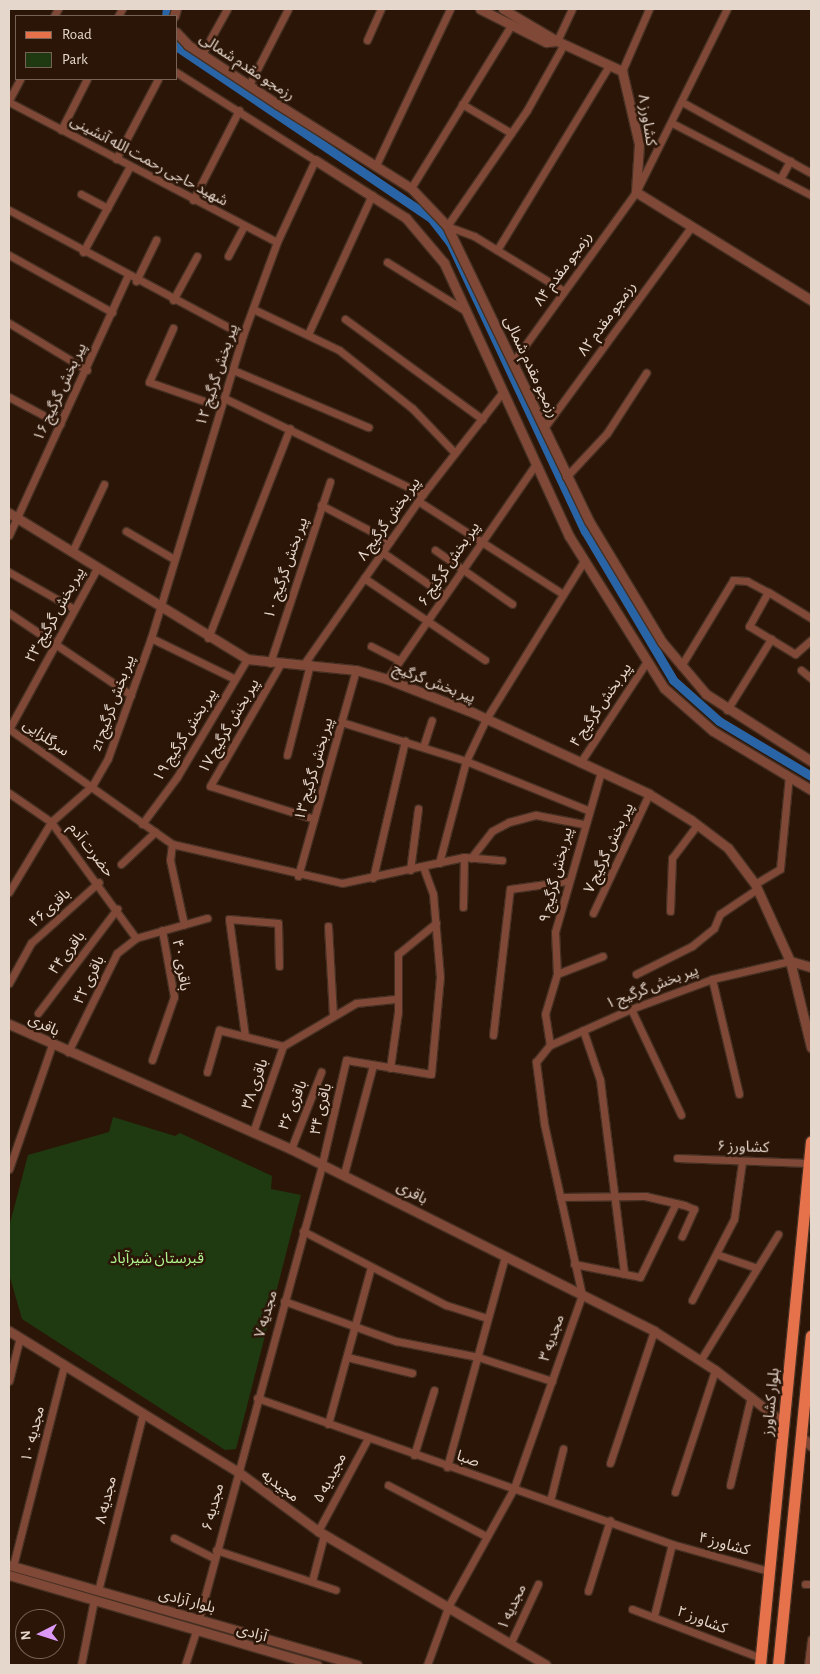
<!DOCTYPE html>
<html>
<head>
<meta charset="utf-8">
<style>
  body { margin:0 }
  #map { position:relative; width:820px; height:1674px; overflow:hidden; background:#2b1507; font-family:"Alegreya Sans","Noto Sans Arabic",sans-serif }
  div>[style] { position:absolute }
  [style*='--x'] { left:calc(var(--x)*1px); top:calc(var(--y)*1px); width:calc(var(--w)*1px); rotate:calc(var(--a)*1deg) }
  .green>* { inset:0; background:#1f3a10 }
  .canal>* { height:9px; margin:-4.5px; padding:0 4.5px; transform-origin:4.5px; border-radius:4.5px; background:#2965a6 }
  .roads { filter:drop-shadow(1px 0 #453023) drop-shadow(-1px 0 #453023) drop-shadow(0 1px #453023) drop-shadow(0 -1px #453023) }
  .minor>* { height:7px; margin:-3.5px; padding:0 3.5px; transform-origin:3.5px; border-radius:3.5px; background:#804937 }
  .tertiary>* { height:9px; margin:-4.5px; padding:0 4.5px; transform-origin:4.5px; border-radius:4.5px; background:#804937 }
  .primary>* { height:11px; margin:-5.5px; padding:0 5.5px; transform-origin:5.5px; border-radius:5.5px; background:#e6724c }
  span { translate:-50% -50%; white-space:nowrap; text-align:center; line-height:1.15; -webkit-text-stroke:5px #2b1507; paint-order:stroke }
  .street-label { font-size:15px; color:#e6d7cd }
  .park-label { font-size:15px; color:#aff58e }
  .frame { position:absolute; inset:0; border:10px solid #e6d7cd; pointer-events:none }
  .legend { position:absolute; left:15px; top:15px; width:162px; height:65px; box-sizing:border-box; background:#2b1507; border:1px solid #766356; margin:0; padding:6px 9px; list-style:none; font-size:15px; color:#e6d7cd }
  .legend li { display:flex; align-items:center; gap:10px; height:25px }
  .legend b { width:25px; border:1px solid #766356 }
  .north { position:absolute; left:15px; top:1609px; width:50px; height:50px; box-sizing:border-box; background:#2b1507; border:1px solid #766356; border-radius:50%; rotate:265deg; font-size:14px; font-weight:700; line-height:20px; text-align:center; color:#e6d7cd }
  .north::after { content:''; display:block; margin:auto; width:18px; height:22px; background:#db99f5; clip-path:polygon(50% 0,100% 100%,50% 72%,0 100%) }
</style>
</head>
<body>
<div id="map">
  <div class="green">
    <div style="clip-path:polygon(113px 1117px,175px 1136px,180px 1133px,272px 1176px,271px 1189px,301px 1195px,236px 1449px,225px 1450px,22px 1319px,9px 1274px,9px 1227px,28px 1155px,109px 1132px)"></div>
  </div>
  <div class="canal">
    <div style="--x:166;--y:16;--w:7;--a:-82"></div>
    <div style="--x:176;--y:46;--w:308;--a:34"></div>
    <div style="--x:431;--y:218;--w:31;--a:52"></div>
    <div style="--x:450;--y:242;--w:319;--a:65"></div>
    <div style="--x:585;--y:531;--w:173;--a:59.4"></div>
    <div style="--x:673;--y:680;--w:62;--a:41.7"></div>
    <div style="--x:719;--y:721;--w:107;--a:30.9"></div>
  </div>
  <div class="roads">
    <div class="minor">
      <div style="--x:54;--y:16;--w:8;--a:-60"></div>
      <div style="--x:118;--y:16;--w:8;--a:-60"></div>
      <div style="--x:367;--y:40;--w:34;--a:-66"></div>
      <div style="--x:557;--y:41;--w:35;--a:-65"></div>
      <div style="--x:202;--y:54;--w:51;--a:-60.9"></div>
      <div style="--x:622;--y:71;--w:68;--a:-66.5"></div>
      <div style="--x:249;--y:85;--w:85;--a:-62.8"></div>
      <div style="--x:9;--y:100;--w:24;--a:-62"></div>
      <div style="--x:9;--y:102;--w:302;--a:27.6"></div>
      <div style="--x:682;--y:102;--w:147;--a:28.8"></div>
      <div style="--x:462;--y:104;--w:57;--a:30.6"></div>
      <div style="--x:672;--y:123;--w:157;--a:27.4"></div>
      <div style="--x:61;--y:130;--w:57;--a:-63"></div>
      <div style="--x:116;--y:159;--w:90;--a:-62.3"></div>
      <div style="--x:376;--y:165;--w:173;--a:-64.6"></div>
      <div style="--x:780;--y:179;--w:21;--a:-61"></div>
      <div style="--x:411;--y:188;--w:193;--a:-58.4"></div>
      <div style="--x:81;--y:194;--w:30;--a:28"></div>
      <div style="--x:193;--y:200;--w:101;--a:-62.9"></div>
      <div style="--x:9;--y:210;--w:265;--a:28.1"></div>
      <div style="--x:497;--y:250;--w:215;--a:-58.7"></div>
      <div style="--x:83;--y:252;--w:98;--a:-61.3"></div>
      <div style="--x:9;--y:255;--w:118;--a:29"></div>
      <div style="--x:228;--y:256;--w:34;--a:-62"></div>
      <div style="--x:387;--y:262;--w:91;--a:31.9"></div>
      <div style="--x:136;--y:281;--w:46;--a:-64"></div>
      <div style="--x:564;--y:291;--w:105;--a:-148.6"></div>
      <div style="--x:474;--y:236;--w:29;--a:-160"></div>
      <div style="--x:447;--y:226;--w:141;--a:-55.4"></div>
      <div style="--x:527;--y:110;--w:76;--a:-60.7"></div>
      <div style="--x:173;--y:300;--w:50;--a:-61.4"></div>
      <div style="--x:253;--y:309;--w:95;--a:25.5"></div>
      <div style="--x:339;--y:350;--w:93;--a:38.5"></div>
      <div style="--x:412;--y:408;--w:62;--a:46.3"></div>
      <div style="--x:345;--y:319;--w:170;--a:36.1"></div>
      <div style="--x:9;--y:323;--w:91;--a:31.1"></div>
      <div style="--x:173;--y:328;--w:59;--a:114"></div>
      <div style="--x:149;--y:382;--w:76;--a:19.1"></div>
      <div style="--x:308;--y:334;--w:153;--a:-65.3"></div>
      <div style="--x:513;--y:362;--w:210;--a:-54.1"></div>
      <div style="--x:636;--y:192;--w:204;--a:-63.6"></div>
      <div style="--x:233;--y:370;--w:147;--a:22.9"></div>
      <div style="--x:9;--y:397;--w:58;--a:27.9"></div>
      <div style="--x:224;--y:398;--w:221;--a:25.8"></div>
      <div style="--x:544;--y:428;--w:249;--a:-53.8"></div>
      <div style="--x:566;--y:477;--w:60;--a:-47"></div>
      <div style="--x:607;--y:433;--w:72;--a:-57"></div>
      <div style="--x:418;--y:501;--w:172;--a:32.7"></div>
      <div style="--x:321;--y:505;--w:78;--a:27.6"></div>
      <div style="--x:126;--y:531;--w:56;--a:30.3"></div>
      <div style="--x:9;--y:535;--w:284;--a:-65.4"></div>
      <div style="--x:435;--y:550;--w:94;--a:35"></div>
      <div style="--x:72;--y:552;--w:75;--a:-64.8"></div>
      <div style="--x:382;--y:552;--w:75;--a:34.7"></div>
      <div style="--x:9;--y:572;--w:75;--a:29.6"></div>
      <div style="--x:364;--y:578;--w:146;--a:34.1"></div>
      <div style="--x:9;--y:613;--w:147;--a:33.9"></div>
      <div style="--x:811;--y:618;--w:50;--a:-148.8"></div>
      <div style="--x:768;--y:592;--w:39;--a:119"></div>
      <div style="--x:749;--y:626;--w:54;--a:31.3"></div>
      <div style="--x:795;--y:654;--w:21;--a:-41"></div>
      <div style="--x:151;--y:638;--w:93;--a:26"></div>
      <div style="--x:208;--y:638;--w:225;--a:-68.7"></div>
      <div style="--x:371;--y:646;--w:31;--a:27"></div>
      <div style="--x:270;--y:663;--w:191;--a:-71.7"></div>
      <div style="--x:281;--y:663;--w:142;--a:120"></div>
      <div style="--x:210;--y:786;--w:109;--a:17.6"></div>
      <div style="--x:304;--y:664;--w:208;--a:-55"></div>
      <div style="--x:423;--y:494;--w:127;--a:-52"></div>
      <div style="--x:681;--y:666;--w:100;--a:-58.8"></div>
      <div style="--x:733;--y:580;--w:14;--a:4"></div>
      <div style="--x:747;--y:581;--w:24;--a:28"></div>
      <div style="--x:801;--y:670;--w:13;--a:39"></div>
      <div style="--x:387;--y:679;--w:260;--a:-55.3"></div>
      <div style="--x:727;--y:710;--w:84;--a:-58.2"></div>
      <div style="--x:341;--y:722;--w:131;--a:17.3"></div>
      <div style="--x:466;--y:761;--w:131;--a:22"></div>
      <div style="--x:9;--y:729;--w:199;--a:35.2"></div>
      <div style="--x:172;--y:844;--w:174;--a:12.9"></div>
      <div style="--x:342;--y:883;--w:125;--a:-12"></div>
      <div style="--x:464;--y:857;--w:38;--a:5"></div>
      <div style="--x:9;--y:729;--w:183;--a:-61.3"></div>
      <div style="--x:423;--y:747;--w:28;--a:-72"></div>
      <div style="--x:287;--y:755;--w:94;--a:-75.8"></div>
      <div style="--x:580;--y:763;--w:120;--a:-56.6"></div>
      <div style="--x:9;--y:793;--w:51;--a:34.6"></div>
      <div style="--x:51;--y:822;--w:144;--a:53.8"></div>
      <div style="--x:142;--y:824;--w:59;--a:-53.3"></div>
      <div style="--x:177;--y:777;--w:137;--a:-59.3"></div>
      <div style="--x:172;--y:844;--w:16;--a:97"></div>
      <div style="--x:170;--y:860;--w:66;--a:77.7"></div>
      <div style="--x:471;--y:858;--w:34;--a:-52"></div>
      <div style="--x:492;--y:831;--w:19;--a:-28"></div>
      <div style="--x:509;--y:822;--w:28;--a:-15"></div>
      <div style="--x:536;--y:815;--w:48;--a:10.8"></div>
      <div style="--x:439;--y:863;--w:106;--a:-75.2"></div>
      <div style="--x:466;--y:761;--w:47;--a:-64.5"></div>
      <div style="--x:486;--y:719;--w:186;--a:-58.2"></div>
      <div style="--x:121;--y:864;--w:47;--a:-43.3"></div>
      <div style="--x:410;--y:870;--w:62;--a:-82.5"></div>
      <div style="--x:298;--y:876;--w:214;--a:-74.3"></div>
      <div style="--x:373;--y:878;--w:141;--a:-76.9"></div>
      <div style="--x:755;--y:884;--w:29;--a:-31"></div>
      <div style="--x:780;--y:869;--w:93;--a:-84.5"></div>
      <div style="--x:9;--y:892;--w:82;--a:-59"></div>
      <div style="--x:51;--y:822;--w:55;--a:-41.3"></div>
      <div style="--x:92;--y:786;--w:32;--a:-60"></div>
      <div style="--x:108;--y:758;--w:127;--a:-70.3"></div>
      <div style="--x:151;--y:638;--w:317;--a:-73.1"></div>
      <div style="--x:243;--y:335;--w:99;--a:-69.9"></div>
      <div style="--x:277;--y:242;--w:90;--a:-65.1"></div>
      <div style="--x:315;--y:160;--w:165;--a:-147.7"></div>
      <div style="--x:463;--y:907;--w:50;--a:-88.9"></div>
      <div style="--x:670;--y:911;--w:53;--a:-87.8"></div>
      <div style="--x:672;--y:858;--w:41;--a:-52.9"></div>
      <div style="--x:593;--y:913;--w:132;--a:-64.8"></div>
      <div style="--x:328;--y:926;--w:90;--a:86.8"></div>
      <div style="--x:557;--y:974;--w:49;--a:-21.4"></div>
      <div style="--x:636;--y:974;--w:63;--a:-26.6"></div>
      <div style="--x:692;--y:946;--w:28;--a:-39"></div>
      <div style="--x:714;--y:928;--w:15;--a:-67"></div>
      <div style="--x:720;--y:914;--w:45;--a:-34"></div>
      <div style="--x:712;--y:979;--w:118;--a:76.8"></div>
      <div style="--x:9;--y:983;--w:46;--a:-61.2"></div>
      <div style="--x:31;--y:943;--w:91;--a:-41.9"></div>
      <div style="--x:631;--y:1009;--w:117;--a:64.7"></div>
      <div style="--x:38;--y:1013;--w:131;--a:-52.8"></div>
      <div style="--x:583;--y:1030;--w:53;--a:71.2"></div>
      <div style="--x:600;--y:1080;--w:195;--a:82.9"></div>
      <div style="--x:493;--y:1035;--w:147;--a:-83.4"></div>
      <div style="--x:510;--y:889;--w:59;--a:-7.9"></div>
      <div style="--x:245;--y:1036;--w:118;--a:-97.8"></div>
      <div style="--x:229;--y:919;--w:49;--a:4.7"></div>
      <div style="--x:278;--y:923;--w:43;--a:88.7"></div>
      <div style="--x:550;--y:1045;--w:31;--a:-99"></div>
      <div style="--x:545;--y:1014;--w:42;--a:-73.3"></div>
      <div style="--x:557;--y:974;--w:42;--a:-92.7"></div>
      <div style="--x:555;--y:932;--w:166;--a:-74"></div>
      <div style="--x:68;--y:1052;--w:110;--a:-63.7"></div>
      <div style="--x:117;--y:953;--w:24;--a:-38"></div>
      <div style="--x:136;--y:938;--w:74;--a:-15.7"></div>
      <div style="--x:152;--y:1060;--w:67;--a:-70.8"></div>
      <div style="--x:174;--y:997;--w:68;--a:-100.2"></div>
      <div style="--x:390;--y:1068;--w:57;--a:-81.9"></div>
      <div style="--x:398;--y:1012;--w:58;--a:-90"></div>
      <div style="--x:398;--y:954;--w:49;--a:-39.2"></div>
      <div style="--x:207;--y:1072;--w:44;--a:-74.1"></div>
      <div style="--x:219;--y:1030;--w:66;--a:14"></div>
      <div style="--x:283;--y:1046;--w:85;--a:-30.5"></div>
      <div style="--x:356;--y:1003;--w:39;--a:-6"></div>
      <div style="--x:253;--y:1132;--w:91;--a:-70.8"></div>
      <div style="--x:291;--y:1149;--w:83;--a:-68.7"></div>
      <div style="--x:677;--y:1158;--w:132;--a:2.2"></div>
      <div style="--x:9;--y:1169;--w:131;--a:-70.9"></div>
      <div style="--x:344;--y:1174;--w:113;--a:-75.1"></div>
      <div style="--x:560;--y:1197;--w:85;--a:-0.7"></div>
      <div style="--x:645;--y:1196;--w:40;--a:13"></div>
      <div style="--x:684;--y:1205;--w:11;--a:22"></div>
      <div style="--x:694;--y:1209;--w:30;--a:114"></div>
      <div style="--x:303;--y:1231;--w:161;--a:27.4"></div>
      <div style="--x:446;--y:1305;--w:43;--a:17.6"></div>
      <div style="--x:716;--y:1254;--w:43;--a:18.9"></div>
      <div style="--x:574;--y:1264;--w:67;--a:11.1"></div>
      <div style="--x:640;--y:1277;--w:82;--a:-64.1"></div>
      <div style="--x:692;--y:1300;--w:91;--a:-62.6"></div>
      <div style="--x:734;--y:1219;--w:58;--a:-82"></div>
      <div style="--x:284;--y:1301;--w:119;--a:19.7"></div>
      <div style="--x:396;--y:1341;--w:84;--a:11"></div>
      <div style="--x:478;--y:1357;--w:78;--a:18"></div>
      <div style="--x:347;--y:1357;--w:67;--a:13.8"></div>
      <div style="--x:700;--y:1361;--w:149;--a:-58.4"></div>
      <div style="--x:9;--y:1381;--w:45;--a:-76"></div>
      <div style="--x:257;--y:1398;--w:440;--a:19.4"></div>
      <div style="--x:672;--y:1544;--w:101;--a:15.6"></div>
      <div style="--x:328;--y:1424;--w:163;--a:-74.7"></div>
      <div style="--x:414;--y:1455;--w:68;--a:-72.9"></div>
      <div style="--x:610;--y:1463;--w:139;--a:-71.6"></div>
      <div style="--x:447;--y:1467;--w:219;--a:-74.6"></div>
      <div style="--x:388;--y:1485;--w:110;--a:27.5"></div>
      <div style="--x:730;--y:1485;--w:91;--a:-76.7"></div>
      <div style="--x:675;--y:1492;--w:128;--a:-71.8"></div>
      <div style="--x:550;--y:1501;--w:54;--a:-76"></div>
      <div style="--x:318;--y:1531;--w:106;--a:-61.7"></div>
      <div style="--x:174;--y:1538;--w:45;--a:26.6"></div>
      <div style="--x:216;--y:1550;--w:126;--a:18.4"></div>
      <div style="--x:13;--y:1566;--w:206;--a:-75.7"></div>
      <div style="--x:312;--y:1581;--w:48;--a:-75.4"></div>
      <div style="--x:805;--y:1584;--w:6;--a:0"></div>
      <div style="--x:98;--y:1591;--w:179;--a:-75.8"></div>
      <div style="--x:588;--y:1591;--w:74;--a:-72.8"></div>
      <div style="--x:632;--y:1609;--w:138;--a:20.8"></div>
      <div style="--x:654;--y:1616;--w:74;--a:-76"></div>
      <div style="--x:199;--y:1618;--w:470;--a:-74.8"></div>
      <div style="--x:322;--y:1164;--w:107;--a:-77"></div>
      <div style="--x:346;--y:1060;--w:86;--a:9.4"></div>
      <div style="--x:431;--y:1074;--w:97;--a:-84.7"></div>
      <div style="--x:440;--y:977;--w:83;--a:-94.8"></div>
      <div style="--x:433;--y:894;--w:29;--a:-110"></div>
      <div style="--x:511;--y:1642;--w:64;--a:-65"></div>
      <div style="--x:81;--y:1665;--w:66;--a:-78.7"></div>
      <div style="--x:185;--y:1665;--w:36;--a:-72"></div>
      <div style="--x:427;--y:1665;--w:64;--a:-69.9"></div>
      <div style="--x:449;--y:1605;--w:134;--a:-60.9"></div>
      <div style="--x:514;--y:1488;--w:205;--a:-70.6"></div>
      <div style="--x:582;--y:1295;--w:176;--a:-102.5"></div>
      <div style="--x:544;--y:1123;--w:62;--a:-97.5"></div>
      <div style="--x:536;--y:1062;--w:22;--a:-51"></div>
      <div style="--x:550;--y:1045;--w:89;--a:-24"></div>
      <div style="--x:631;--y:1009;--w:86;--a:-20.3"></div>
      <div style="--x:712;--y:979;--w:80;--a:-13"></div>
      <div style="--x:808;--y:1665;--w:26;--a:-83"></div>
    </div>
    <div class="tertiary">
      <div style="--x:480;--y:9;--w:74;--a:26.6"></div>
      <div style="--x:546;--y:42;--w:11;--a:-5"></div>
      <div style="--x:503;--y:9;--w:63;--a:30.7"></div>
      <div style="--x:557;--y:41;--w:72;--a:24.8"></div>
      <div style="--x:622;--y:71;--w:75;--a:76.9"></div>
      <div style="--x:639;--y:144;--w:48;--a:93.6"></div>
      <div style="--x:636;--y:192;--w:206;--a:31.7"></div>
      <div style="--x:174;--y:16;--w:7;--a:-74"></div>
      <div style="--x:176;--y:32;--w:18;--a:47"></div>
      <div style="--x:188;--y:45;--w:107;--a:33.5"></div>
      <div style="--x:277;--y:104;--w:158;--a:32.1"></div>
      <div style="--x:411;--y:188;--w:52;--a:46.5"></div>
      <div style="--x:447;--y:226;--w:327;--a:64.3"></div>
      <div style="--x:589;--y:521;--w:141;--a:58.9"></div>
      <div style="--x:662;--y:642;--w:68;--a:49.8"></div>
      <div style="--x:706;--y:694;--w:125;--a:32.5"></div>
      <div style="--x:315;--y:160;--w:108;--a:32.5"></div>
      <div style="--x:406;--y:218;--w:59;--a:49.8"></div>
      <div style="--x:444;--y:263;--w:300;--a:65.4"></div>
      <div style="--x:569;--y:536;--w:179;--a:58"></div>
      <div style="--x:664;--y:688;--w:65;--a:41.3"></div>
      <div style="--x:713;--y:731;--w:114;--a:31"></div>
      <div style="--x:9;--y:513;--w:279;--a:31.5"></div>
      <div style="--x:247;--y:659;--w:110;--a:5.8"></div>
      <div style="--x:356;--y:670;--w:32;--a:16"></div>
      <div style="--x:387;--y:679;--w:93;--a:21.3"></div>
      <div style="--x:474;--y:713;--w:193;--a:24.8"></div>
      <div style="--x:649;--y:794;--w:49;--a:31.8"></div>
      <div style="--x:691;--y:820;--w:46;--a:37.1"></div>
      <div style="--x:728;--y:848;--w:45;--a:53.1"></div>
      <div style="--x:755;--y:884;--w:85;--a:65.6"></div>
      <div style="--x:790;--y:961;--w:89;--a:76.3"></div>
      <div style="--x:790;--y:961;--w:22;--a:16"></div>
      <div style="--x:9;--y:1024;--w:308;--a:23.9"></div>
      <div style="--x:291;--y:1149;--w:406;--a:26.6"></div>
      <div style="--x:654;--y:1331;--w:72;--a:32.6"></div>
      <div style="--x:715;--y:1370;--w:87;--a:37.5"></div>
      <div style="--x:9;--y:1331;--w:268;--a:31.6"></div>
      <div style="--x:237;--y:1471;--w:101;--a:36.5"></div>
      <div style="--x:318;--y:1531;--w:264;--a:30.4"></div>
      <div style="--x:801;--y:1436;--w:14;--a:45"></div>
      <div style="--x:9;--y:1565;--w:362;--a:16"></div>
      <div style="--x:9;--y:1575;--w:321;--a:16.3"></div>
    </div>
    <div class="primary">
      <div style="--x:760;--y:1665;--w:526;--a:-84.44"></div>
      <div style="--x:778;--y:1665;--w:331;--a:-84.3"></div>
    </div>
  </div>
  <div class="street-label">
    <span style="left:247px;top:67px;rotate:33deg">رزمجو مقدم شمالی</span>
    <span style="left:647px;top:120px;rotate:81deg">کشاورز ۸</span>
    <span style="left:149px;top:161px;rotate:28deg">شهید حاجی رحمت الله آنشینی</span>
    <span style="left:563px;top:269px;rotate:-54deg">رزمجو مقدم ۸۴</span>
    <span style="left:607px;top:319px;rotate:-54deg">رزمجو مقدم ۸۲</span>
    <span style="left:531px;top:367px;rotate:65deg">رزمجو مقدم شمالی</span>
    <span style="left:217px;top:375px;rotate:-72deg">پیر بخش گرگیج ۱۲</span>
    <span style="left:60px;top:392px;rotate:-65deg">پیر بخش گرگیج ۱۶</span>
    <span style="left:389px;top:519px;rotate:-55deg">پیر بخش گرگیج ۸</span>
    <span style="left:449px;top:564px;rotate:-56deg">پیر بخش گرگیج ۶</span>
    <span style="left:286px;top:568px;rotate:-71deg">پیر بخش گرگیج ۱۰</span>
    <span style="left:55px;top:615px;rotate:-61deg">پیر بخش گرگیج ۲۳</span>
    <span style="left:434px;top:683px;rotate:21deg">پیر بخش گرگیج</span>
    <span style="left:113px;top:703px;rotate:-70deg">پیر بخش گرگیج 21</span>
    <span style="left:601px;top:705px;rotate:-56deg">پیر بخش گرگیج ۴</span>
    <span style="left:229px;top:726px;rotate:-60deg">پیر بخش گرگیج ۱۷</span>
    <span style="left:185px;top:735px;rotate:-58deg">پیر بخش گرگیج ۱۹</span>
    <span style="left:46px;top:738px;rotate:35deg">سرگلزایی</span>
    <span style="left:314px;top:769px;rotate:-74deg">پیر بخش گرگیج ۱۳</span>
    <span style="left:609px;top:848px;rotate:-65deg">پیر بخش گرگیج ۷</span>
    <span style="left:91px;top:850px;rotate:52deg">حضرت آدم</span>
    <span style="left:556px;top:875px;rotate:-76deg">پیر بخش گرگیج ۹</span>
    <span style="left:50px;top:908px;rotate:-42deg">باقری۴۶</span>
    <span style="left:67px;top:953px;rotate:-53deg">باقری۴۴</span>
    <span style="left:181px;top:965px;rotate:81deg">باقری ۴۰</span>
    <span style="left:89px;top:980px;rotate:-64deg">باقری ۴۲</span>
    <span style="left:652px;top:987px;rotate:-21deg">پیر بخش گرگیج ۱</span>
    <span style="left:44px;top:1025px;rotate:26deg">باقری</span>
    <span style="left:255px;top:1084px;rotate:-71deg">باقری ۳۸</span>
    <span style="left:293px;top:1105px;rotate:-68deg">باقری ۳۶</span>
    <span style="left:321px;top:1109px;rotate:-77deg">باقری ۳۴</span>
    <span style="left:743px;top:1147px;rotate:2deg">کشاورز ۶</span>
    <span style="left:412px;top:1193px;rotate:27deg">باقری</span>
    <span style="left:266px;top:1314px;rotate:-74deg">مجدیه ۷</span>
    <span style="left:552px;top:1338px;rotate:-71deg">مجدیه ۳</span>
    <span style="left:771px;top:1402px;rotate:-84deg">بلوار کشاورز</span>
    <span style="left:33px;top:1434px;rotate:-76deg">مجدیه ۱۰</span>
    <span style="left:468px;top:1459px;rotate:18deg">صبا</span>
    <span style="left:330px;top:1478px;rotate:-62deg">مجیدیه ۵</span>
    <span style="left:280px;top:1486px;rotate:37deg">مجیدیه</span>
    <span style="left:106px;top:1500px;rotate:-76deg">مجدیه ۸</span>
    <span style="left:213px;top:1507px;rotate:-75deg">مجدیه ۶</span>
    <span style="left:724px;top:1544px;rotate:15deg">کشاورز ۴</span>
    <span style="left:187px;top:1601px;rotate:15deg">بلوار آزادی</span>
    <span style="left:512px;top:1607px;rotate:-65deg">مجدیه ۱</span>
    <span style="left:702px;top:1620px;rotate:21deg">کشاورز ۲</span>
    <span style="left:252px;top:1633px;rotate:16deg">آزادی</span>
  </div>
  <div class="park-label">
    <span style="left:157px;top:1259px">قبرستان شیرآباد</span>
  </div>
  <div class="frame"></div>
  <ul class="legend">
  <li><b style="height:6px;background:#e6724c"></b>Road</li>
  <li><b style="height:14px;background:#1f3a10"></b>Park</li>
  </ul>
  <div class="north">N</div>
</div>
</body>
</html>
